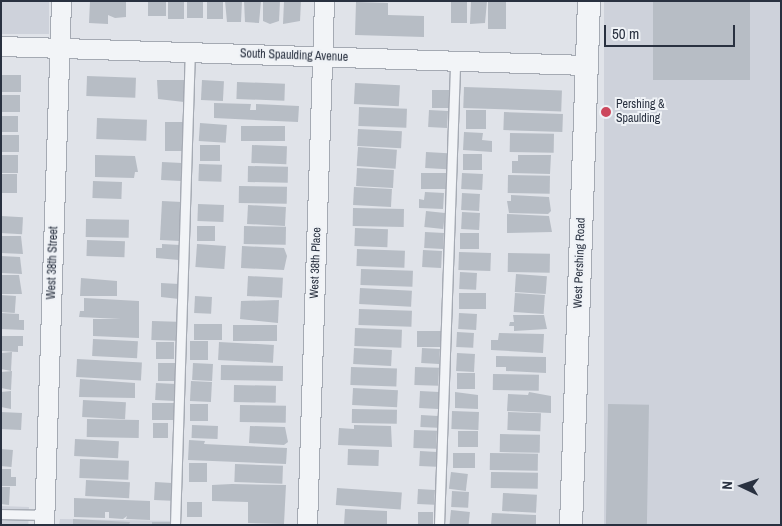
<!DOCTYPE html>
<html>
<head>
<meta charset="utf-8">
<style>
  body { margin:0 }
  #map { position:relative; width:782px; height:526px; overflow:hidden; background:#e0e3e9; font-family:"Archivo Narrow",sans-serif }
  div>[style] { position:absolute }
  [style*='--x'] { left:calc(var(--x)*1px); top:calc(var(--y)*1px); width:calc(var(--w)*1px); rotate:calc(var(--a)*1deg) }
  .built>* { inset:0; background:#ced2db; transform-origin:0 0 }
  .building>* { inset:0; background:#b7bdc5; transform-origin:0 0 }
  .roads { filter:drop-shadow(1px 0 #a5aab3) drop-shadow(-1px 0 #a5aab3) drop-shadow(0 1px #a5aab3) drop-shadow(0 -1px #a5aab3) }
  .service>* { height:9px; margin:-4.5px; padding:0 4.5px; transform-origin:4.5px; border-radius:4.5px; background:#f2f4f7 }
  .minor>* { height:19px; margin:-9.5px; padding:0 9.5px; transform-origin:9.5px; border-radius:9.5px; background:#f2f4f7 }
  .tertiary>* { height:22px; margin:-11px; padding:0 11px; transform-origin:11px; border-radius:11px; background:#f2f4f7 }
  .dots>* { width:14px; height:14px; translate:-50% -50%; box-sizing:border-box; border:2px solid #eff2f6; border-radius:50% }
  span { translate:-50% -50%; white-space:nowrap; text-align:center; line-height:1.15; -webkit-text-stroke:4px #eff2f6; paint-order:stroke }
  .street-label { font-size:12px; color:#293140 }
  .poi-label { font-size:12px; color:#293140 }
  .left { translate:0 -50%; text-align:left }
  .frame { position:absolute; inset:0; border:2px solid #293140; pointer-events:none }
  .north { position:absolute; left:717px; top:461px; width:50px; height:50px; -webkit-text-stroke:4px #eff2f6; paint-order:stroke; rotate:273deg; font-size:14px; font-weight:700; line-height:20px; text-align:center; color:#293140 }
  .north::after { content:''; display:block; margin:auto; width:18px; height:22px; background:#293140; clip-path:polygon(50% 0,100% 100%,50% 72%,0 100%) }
  .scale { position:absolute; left:604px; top:25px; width:131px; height:22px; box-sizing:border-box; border:2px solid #293140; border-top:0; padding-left:6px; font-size:15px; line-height:18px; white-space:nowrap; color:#293140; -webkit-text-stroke:4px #eff2f6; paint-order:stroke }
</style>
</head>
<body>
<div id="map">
  <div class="built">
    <div style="left:1px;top:1px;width:48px;height:33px"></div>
    <div style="left:604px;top:1px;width:177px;height:524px"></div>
    <div style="left:1px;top:506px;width:28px;height:19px;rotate:2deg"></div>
    <div style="clip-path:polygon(60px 519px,176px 521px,175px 525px,59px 525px)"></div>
  </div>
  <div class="building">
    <div style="clip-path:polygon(90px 1px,126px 1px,126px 17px,115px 18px,108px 15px,108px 24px,89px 23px)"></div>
    <div style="left:148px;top:1px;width:18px;height:15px"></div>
    <div style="left:168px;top:1px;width:16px;height:18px"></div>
    <div style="left:187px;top:1px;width:16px;height:17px"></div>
    <div style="left:207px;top:1px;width:16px;height:18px"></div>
    <div style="clip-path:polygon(225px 1px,242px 1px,241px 22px,227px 22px)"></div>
    <div style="clip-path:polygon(244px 1px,261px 1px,259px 23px,245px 22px)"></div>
    <div style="clip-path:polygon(263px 1px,280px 1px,279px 21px,270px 24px,263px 21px)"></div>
    <div style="clip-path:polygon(284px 1px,301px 1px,300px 21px,283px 24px)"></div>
    <div style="left:451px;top:1px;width:16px;height:22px"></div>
    <div style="clip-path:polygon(471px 1px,487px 1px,485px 23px,470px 24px)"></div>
    <div style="left:488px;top:1px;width:18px;height:28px"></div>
    <div style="left:653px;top:1px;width:97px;height:79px"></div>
    <div style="clip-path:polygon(356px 2px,388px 3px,388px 15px,424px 16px,424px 37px,355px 35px)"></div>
    <div style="left:1px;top:75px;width:20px;height:17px"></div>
    <div style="left:87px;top:76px;width:49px;height:20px;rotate:2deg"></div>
    <div style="clip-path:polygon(157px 80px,185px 80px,184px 102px,158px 99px)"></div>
    <div style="left:202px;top:80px;width:22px;height:20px;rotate:3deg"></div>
    <div style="left:237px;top:82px;width:48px;height:17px;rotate:2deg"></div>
    <div style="left:355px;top:83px;width:45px;height:21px;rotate:3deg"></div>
    <div style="left:464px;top:87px;width:98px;height:21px;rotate:2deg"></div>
    <div style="left:432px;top:90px;width:17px;height:18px"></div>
    <div style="left:1px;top:95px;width:19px;height:17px"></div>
    <div style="clip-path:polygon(214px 103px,251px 104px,250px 110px,256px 110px,256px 104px,299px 106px,298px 122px,214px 118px)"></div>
    <div style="left:359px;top:107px;width:48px;height:19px;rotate:2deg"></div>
    <div style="left:429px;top:110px;width:19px;height:17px;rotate:3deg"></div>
    <div style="left:466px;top:110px;width:20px;height:19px"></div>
    <div style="left:504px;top:112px;width:59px;height:18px;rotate:2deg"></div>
    <div style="left:1px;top:116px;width:17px;height:16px"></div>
    <div style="left:97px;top:118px;width:50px;height:21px;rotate:2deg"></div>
    <div style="left:165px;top:122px;width:18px;height:29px"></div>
    <div style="left:200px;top:123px;width:27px;height:18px;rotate:4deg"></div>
    <div style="left:241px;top:126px;width:44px;height:15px"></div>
    <div style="left:358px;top:129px;width:44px;height:17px;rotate:3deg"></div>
    <div style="clip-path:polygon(464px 132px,483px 133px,482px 140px,492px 141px,492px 152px,463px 150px)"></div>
    <div style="left:510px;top:133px;width:44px;height:19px;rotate:1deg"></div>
    <div style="left:1px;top:135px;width:18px;height:17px"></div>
    <div style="left:200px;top:145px;width:20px;height:16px"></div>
    <div style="left:252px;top:145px;width:35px;height:18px;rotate:2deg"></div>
    <div style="left:358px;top:147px;width:39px;height:19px;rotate:4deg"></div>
    <div style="left:426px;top:152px;width:22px;height:16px;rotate:3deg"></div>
    <div style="left:463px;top:154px;width:19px;height:16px"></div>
    <div style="left:18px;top:155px;width:18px;height:17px;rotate:90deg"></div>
    <div style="clip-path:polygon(95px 155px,135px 156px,138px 172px,135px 172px,134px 178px,95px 177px)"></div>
    <div style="clip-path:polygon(518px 155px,551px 155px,550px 174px,512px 173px,512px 161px,518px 161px)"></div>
    <div style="left:162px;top:162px;width:20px;height:18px;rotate:3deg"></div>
    <div style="left:199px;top:164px;width:23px;height:17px;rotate:2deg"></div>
    <div style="left:248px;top:166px;width:40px;height:16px;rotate:1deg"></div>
    <div style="left:357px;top:168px;width:37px;height:18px;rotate:3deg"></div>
    <div style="left:421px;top:173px;width:25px;height:16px"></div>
    <div style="left:462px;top:173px;width:21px;height:16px;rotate:3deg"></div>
    <div style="left:17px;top:174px;width:19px;height:16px;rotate:90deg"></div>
    <div style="left:508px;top:175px;width:42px;height:18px;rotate:1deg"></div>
    <div style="left:93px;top:181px;width:29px;height:17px;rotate:2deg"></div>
    <div style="left:239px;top:186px;width:48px;height:17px;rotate:1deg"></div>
    <div style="left:354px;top:187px;width:38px;height:18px;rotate:3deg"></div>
    <div style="clip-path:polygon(425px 192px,444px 193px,443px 209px,419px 208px,419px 199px,424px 200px)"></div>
    <div style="left:462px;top:193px;width:18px;height:17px;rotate:3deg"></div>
    <div style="clip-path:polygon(511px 195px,549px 197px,551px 211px,548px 214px,509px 213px,507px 201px,511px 201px)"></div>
    <div style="left:162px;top:201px;width:20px;height:39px;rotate:3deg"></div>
    <div style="left:198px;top:204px;width:26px;height:17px;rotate:2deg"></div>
    <div style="left:248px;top:205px;width:38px;height:19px;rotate:3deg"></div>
    <div style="left:353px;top:208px;width:51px;height:18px;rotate:1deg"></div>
    <div style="left:426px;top:211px;width:19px;height:16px;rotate:6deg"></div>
    <div style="left:462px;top:212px;width:18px;height:17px;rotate:3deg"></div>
    <div style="clip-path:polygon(507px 214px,549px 216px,552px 232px,507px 233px)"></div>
    <div style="left:1px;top:216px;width:22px;height:17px;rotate:3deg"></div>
    <div style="left:86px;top:219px;width:43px;height:18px;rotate:1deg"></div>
    <div style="left:197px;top:226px;width:18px;height:15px"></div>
    <div style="left:244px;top:226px;width:42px;height:18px;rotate:1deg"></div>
    <div style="left:355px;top:228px;width:33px;height:18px;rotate:2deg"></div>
    <div style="left:425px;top:232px;width:19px;height:16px;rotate:3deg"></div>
    <div style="left:460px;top:233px;width:19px;height:16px"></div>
    <div style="clip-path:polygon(1px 236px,21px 236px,23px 254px,1px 253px)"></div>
    <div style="left:87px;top:240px;width:38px;height:16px;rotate:2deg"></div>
    <div style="clip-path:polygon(162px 244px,180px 245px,179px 260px,156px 258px,156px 248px,162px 248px)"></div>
    <div style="left:197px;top:244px;width:29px;height:23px;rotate:4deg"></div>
    <div style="clip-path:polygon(242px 246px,284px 248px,287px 256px,284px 270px,241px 268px)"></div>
    <div style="left:357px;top:249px;width:48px;height:17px;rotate:2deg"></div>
    <div style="left:423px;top:250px;width:19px;height:17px;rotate:3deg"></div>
    <div style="left:459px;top:252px;width:32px;height:18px;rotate:2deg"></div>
    <div style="left:508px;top:253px;width:42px;height:19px;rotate:1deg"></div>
    <div style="clip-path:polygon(1px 256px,20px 257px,22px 274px,1px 273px)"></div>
    <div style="left:361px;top:269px;width:52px;height:16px;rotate:2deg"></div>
    <div style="left:460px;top:272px;width:17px;height:17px;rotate:3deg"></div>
    <div style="left:516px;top:274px;width:31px;height:18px;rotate:4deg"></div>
    <div style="clip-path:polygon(1px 275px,19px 275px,22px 294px,1px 294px)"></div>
    <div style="left:248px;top:276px;width:35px;height:20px;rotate:3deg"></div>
    <div style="clip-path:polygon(81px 278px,117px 281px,117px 296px,80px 296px)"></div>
    <div style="clip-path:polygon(161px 283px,179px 284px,179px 299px,161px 297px)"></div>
    <div style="left:360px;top:288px;width:52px;height:16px;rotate:3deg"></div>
    <div style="left:459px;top:293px;width:27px;height:16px"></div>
    <div style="left:515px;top:293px;width:30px;height:19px;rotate:4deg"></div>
    <div style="left:1px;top:295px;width:15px;height:17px;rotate:4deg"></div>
    <div style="left:195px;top:296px;width:17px;height:17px;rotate:3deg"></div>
    <div style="clip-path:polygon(84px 298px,139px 301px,139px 338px,93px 336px,93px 319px,121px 319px,79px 317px,80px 311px,84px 311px)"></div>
    <div style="clip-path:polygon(279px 300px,278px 323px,240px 319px,241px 301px)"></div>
    <div style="left:359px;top:309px;width:53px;height:16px;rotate:2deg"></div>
    <div style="clip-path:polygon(1px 313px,19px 314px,19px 320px,24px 320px,24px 330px,1px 329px)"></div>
    <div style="left:459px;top:313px;width:18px;height:16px;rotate:3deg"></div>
    <div style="clip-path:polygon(513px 315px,544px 315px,547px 329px,514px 331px,514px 326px,509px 326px,510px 322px,514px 322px)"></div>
    <div style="left:152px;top:321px;width:25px;height:19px;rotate:2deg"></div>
    <div style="left:194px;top:324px;width:28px;height:16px"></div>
    <div style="left:233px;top:325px;width:44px;height:16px"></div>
    <div style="left:355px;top:328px;width:47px;height:18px;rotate:2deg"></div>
    <div style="left:417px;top:331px;width:24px;height:16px"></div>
    <div style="left:457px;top:332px;width:17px;height:15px;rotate:3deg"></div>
    <div style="clip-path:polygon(499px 333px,544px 334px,543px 353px,491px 350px,491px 340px,498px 340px)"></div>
    <div style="clip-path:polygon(1px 336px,23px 336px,23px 346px,18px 346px,18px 352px,1px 351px)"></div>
    <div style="left:93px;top:339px;width:45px;height:17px;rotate:3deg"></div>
    <div style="left:190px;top:341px;width:18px;height:19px"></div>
    <div style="left:156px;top:342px;width:18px;height:17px"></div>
    <div style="left:219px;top:342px;width:55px;height:18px;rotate:3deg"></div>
    <div style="left:354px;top:348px;width:38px;height:16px;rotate:3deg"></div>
    <div style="left:422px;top:348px;width:18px;height:15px;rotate:3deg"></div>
    <div style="clip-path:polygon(12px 352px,11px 371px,1px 369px,1px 353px)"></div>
    <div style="left:457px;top:353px;width:18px;height:18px;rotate:3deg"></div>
    <div style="clip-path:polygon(496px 356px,546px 357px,546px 373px,506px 371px,506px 367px,496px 367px)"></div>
    <div style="left:77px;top:359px;width:65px;height:18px;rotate:3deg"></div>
    <div style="left:158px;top:363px;width:19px;height:18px"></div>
    <div style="left:193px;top:363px;width:20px;height:17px;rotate:3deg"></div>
    <div style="left:221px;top:365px;width:62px;height:15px;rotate:1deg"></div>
    <div style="left:351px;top:367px;width:46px;height:18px;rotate:2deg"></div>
    <div style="left:415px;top:367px;width:24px;height:18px;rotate:2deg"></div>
    <div style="clip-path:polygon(12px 371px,11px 390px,1px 388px,1px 372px)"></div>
    <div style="left:457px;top:373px;width:18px;height:16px"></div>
    <div style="left:493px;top:374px;width:46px;height:16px;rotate:1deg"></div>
    <div style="clip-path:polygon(80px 379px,135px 383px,135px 398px,79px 397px)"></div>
    <div style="left:191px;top:381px;width:21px;height:20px;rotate:3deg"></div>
    <div style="left:156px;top:383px;width:20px;height:17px;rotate:3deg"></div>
    <div style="left:234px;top:385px;width:42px;height:17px;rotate:1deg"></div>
    <div style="left:353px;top:388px;width:45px;height:17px;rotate:3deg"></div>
    <div style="clip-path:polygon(11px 391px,11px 409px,1px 407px,1px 392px)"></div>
    <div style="left:420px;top:391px;width:19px;height:17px;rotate:3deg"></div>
    <div style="clip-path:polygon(455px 392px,478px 395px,478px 409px,455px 408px)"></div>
    <div style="clip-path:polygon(529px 392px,551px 396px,551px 413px,507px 411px,508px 394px,528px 395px)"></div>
    <div style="left:83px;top:400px;width:43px;height:17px;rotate:3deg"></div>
    <div style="left:152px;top:403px;width:22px;height:17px"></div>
    <div style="left:208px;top:404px;width:17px;height:18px;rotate:90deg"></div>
    <div style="left:608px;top:404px;width:41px;height:121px;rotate:1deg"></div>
    <div style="left:240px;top:405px;width:46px;height:17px;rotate:1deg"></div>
    <div style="left:352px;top:409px;width:45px;height:14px;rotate:1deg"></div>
    <div style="left:452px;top:411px;width:27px;height:18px;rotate:2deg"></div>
    <div style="left:1px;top:412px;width:21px;height:17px;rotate:3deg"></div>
    <div style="left:508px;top:412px;width:33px;height:18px;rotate:2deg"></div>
    <div style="left:421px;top:415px;width:17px;height:12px;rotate:3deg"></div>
    <div style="left:87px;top:419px;width:52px;height:18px;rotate:1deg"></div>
    <div style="left:153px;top:423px;width:15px;height:15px"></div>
    <div style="left:192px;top:425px;width:26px;height:13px;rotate:2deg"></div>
    <div style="clip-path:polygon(354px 425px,391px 426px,392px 447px,338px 445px,339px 428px,354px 429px)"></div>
    <div style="clip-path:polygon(250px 426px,285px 427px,288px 442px,284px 445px,249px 443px)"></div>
    <div style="left:414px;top:430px;width:23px;height:18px;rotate:2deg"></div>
    <div style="left:458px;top:431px;width:20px;height:16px"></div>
    <div style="left:500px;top:434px;width:40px;height:18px;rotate:1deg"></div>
    <div style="left:75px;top:439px;width:44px;height:17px;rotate:3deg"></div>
    <div style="clip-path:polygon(189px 440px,205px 441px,204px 444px,287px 448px,286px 464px,188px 460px)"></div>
    <div style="left:1px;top:449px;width:12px;height:17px;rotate:5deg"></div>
    <div style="left:348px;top:449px;width:31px;height:16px;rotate:2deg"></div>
    <div style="left:420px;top:451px;width:17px;height:15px;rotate:3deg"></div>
    <div style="left:453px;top:453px;width:22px;height:15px"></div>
    <div style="left:490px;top:453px;width:48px;height:17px;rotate:1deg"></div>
    <div style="left:80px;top:459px;width:49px;height:19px;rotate:2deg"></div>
    <div style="left:189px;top:463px;width:18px;height:19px"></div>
    <div style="left:235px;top:464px;width:48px;height:18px;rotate:2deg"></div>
    <div style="clip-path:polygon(1px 469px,11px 469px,11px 477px,16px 477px,16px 486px,1px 486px)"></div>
    <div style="left:451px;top:472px;width:17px;height:17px;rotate:7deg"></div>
    <div style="left:491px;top:472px;width:47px;height:16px;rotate:1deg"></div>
    <div style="left:86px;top:480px;width:44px;height:16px;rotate:3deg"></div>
    <div style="left:155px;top:482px;width:17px;height:18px;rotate:3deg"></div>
    <div style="clip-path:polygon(232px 484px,286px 485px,284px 524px,248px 523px,248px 502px,212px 501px,212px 485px)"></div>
    <div style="clip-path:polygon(1px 487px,10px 487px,9px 505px,1px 504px)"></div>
    <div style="left:337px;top:488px;width:65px;height:17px;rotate:4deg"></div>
    <div style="left:418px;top:489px;width:17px;height:15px;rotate:3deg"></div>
    <div style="left:452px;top:491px;width:17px;height:16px;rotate:3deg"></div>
    <div style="left:503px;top:493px;width:34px;height:18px;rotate:3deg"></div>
    <div style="clip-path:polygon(74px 498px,150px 501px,150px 520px,126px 519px,127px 516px,123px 519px,109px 518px,109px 512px,105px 512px,105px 518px,74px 517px)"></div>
    <div style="left:187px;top:502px;width:15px;height:15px"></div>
    <div style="clip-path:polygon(345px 509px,387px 511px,387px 525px,344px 525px)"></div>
    <div style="left:451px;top:510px;width:19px;height:15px;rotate:6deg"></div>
    <div style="left:418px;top:512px;width:15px;height:13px"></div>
    <div style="clip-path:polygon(492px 513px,536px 515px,536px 525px,491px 525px)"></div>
    <div style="clip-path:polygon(73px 519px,130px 522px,129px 525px,73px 525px)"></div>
    <div style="left:152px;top:522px;width:18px;height:3px"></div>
  </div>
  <div class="roads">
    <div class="service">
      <div style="--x:1;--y:514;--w:43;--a:1.3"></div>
      <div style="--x:175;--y:525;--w:473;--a:-88.2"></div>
      <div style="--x:439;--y:525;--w:464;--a:-88"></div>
    </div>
    <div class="minor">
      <div style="--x:1;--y:46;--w:586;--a:1.86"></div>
      <div style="--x:44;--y:525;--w:524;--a:-88.14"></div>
      <div style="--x:307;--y:525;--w:524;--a:-88.14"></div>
    </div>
    <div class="tertiary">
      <div style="--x:571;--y:525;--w:524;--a:-88.03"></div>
    </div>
  </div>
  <div class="dots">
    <div style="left:606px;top:112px;background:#cc475c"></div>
  </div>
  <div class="street-label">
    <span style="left:294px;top:56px;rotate:2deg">South Spaulding Avenue</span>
    <span style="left:53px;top:263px;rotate:-88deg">West 38th Street</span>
    <span style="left:316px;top:263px;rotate:-88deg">West 38th Place</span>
    <span style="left:580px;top:263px;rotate:-88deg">West Pershing Road</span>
  </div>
  <div class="poi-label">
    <span class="left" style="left:616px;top:112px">Pershing &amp;<br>Spaulding</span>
  </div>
  <div class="frame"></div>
  <div class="north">N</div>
  <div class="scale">50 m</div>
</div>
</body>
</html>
